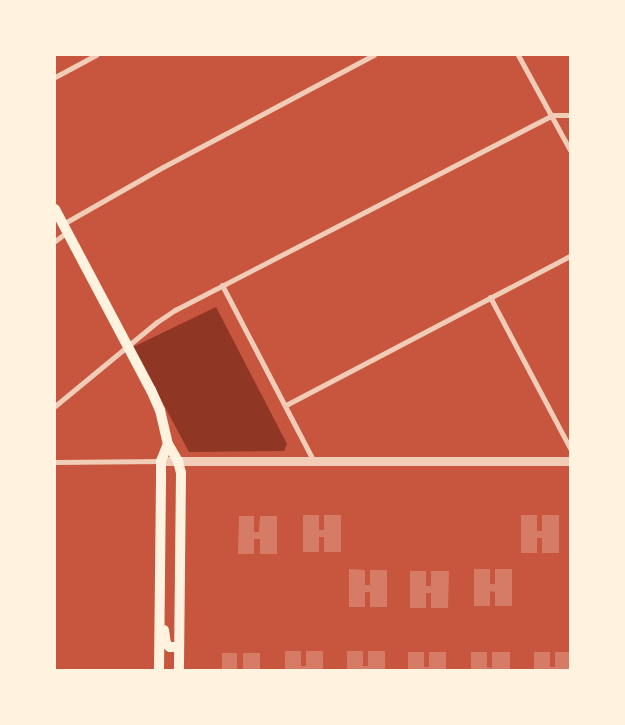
<!DOCTYPE html>
<html>
<head>
<meta charset="utf-8">
<style>
  body { margin:0 }
  #map { position:relative; width:625px; height:725px; overflow:hidden; background:#c8553d; font-family:Manrope,sans-serif }
  div>[style] { position:absolute }
  [style*='--x'] { left:calc(var(--x)*1px); top:calc(var(--y)*1px); width:calc(var(--w)*1px); rotate:calc(var(--a)*1deg) }
  .water>* { inset:0; background:#8f3625 }
  .building>* { inset:0; background:#d67c66; transform-origin:0 0 }
  .minor>* { height:5px; margin:-2.5px; padding:0 2.5px; transform-origin:2.5px; border-radius:2.5px; background:#f1ccb7 }
  .tertiary>* { height:9px; margin:-4.5px; padding:0 4.5px; transform-origin:4.5px; border-radius:4.5px; background:#f1ccb7 }
  .secondary>* { height:10px; margin:-5px; padding:0 5px; transform-origin:5px; border-radius:5px; background:#fff3e0 }
  span { translate:-50% -50%; white-space:nowrap; text-align:center; line-height:1.15; -webkit-text-stroke:4px #fff3e0; paint-order:stroke }
  .frame { position:absolute; inset:0; border:56px solid #fff3e0; pointer-events:none }
</style>
</head>
<body>
<div id="map">
  <div class="water">
    <div style="clip-path:polygon(216px 307px,287px 444px,284px 451px,189px 452px,133px 347px)"></div>
  </div>
  <div class="building">
    <div style="clip-path:polygon(303px 515px,319px 515px,319px 530px,324px 530px,324px 515px,341px 515px,341px 552px,324px 552px,324px 537px,319px 537px,319px 552px,303px 552px)"></div>
    <div style="clip-path:polygon(521px 515px,537px 515px,537px 531px,542px 531px,542px 515px,559px 515px,559px 553px,542px 553px,542px 538px,537px 538px,537px 553px,521px 553px)"></div>
    <div style="clip-path:polygon(239px 516px,254px 516px,254px 532px,259px 532px,260px 516px,277px 516px,277px 554px,260px 554px,260px 539px,254px 539px,254px 554px,238px 554px)"></div>
    <div style="clip-path:polygon(349px 569px,365px 570px,365px 585px,370px 585px,370px 570px,387px 570px,387px 607px,370px 607px,370px 592px,365px 592px,365px 607px,349px 607px)"></div>
    <div style="clip-path:polygon(474px 569px,490px 569px,490px 584px,495px 584px,495px 569px,512px 569px,512px 606px,495px 606px,495px 592px,490px 591px,490px 606px,474px 606px)"></div>
    <div style="clip-path:polygon(410px 571px,426px 571px,426px 586px,431px 586px,431px 571px,449px 571px,448px 608px,431px 608px,431px 593px,426px 593px,426px 608px,410px 608px)"></div>
    <div style="clip-path:polygon(285px 651px,301px 651px,301px 666px,306px 666px,306px 651px,323px 651px,323px 670px,285px 670px)"></div>
    <div style="clip-path:polygon(347px 651px,363px 651px,363px 666px,368px 666px,368px 651px,385px 651px,385px 670px,347px 670px)"></div>
    <div style="clip-path:polygon(408px 652px,424px 652px,424px 667px,429px 667px,429px 652px,446px 652px,446px 670px,408px 670px)"></div>
    <div style="clip-path:polygon(471px 652px,487px 652px,487px 667px,492px 668px,492px 652px,510px 652px,510px 670px,471px 670px)"></div>
    <div style="clip-path:polygon(534px 652px,550px 652px,550px 667px,555px 667px,555px 652px,570px 652px,570px 670px,534px 670px)"></div>
    <div style="left:222px;top:653px;width:15px;height:17px"></div>
    <div style="left:243px;top:653px;width:17px;height:17px"></div>
  </div>
  <div class="minor">
    <div style="--x:518;--y:55;--w:108;--a:61.3"></div>
    <div style="--x:55;--y:77;--w:47;--a:-28.2"></div>
    <div style="--x:63;--y:224;--w:115;--a:-29.7"></div>
    <div style="--x:163;--y:167;--w:239;--a:-28"></div>
    <div style="--x:55;--y:241;--w:15;--a:-37"></div>
    <div style="--x:222;--y:285;--w:197;--a:62.5"></div>
    <div style="--x:490;--y:297;--w:171;--a:62.1"></div>
    <div style="--x:286;--y:405;--w:321;--a:-27.7"></div>
    <div style="--x:55;--y:406;--w:132;--a:-39.5"></div>
    <div style="--x:157;--y:322;--w:22;--a:-34"></div>
    <div style="--x:175;--y:310;--w:424;--a:-27.3"></div>
    <div style="--x:552;--y:115;--w:18;--a:0"></div>
    <div style="--x:55;--y:462;--w:106;--a:-0.5"></div>
  </div>
  <div class="tertiary">
    <div style="--x:161;--y:461;--w:409;--a:0"></div>
  </div>
  <div class="secondary">
    <div style="--x:55;--y:209;--w:205;--a:62.1"></div>
    <div style="--x:151;--y:390;--w:22;--a:66"></div>
    <div style="--x:160;--y:410;--w:35;--a:77"></div>
    <div style="--x:168;--y:444;--w:20;--a:60"></div>
    <div style="--x:178;--y:461;--w:12;--a:76"></div>
    <div style="--x:181;--y:473;--w:197;--a:90.6"></div>
    <div style="--x:164;--y:630;--w:14;--a:82"></div>
    <div style="--x:166;--y:644;--w:5;--a:37"></div>
    <div style="--x:170;--y:647;--w:9;--a:0"></div>
    <div style="--x:159;--y:670;--w:189;--a:-89.4"></div>
    <div style="--x:161;--y:481;--w:20;--a:-90"></div>
    <div style="--x:161;--y:461;--w:18;--a:-68"></div>
  </div>
  <div class="frame"></div>
</div>
</body>
</html>
